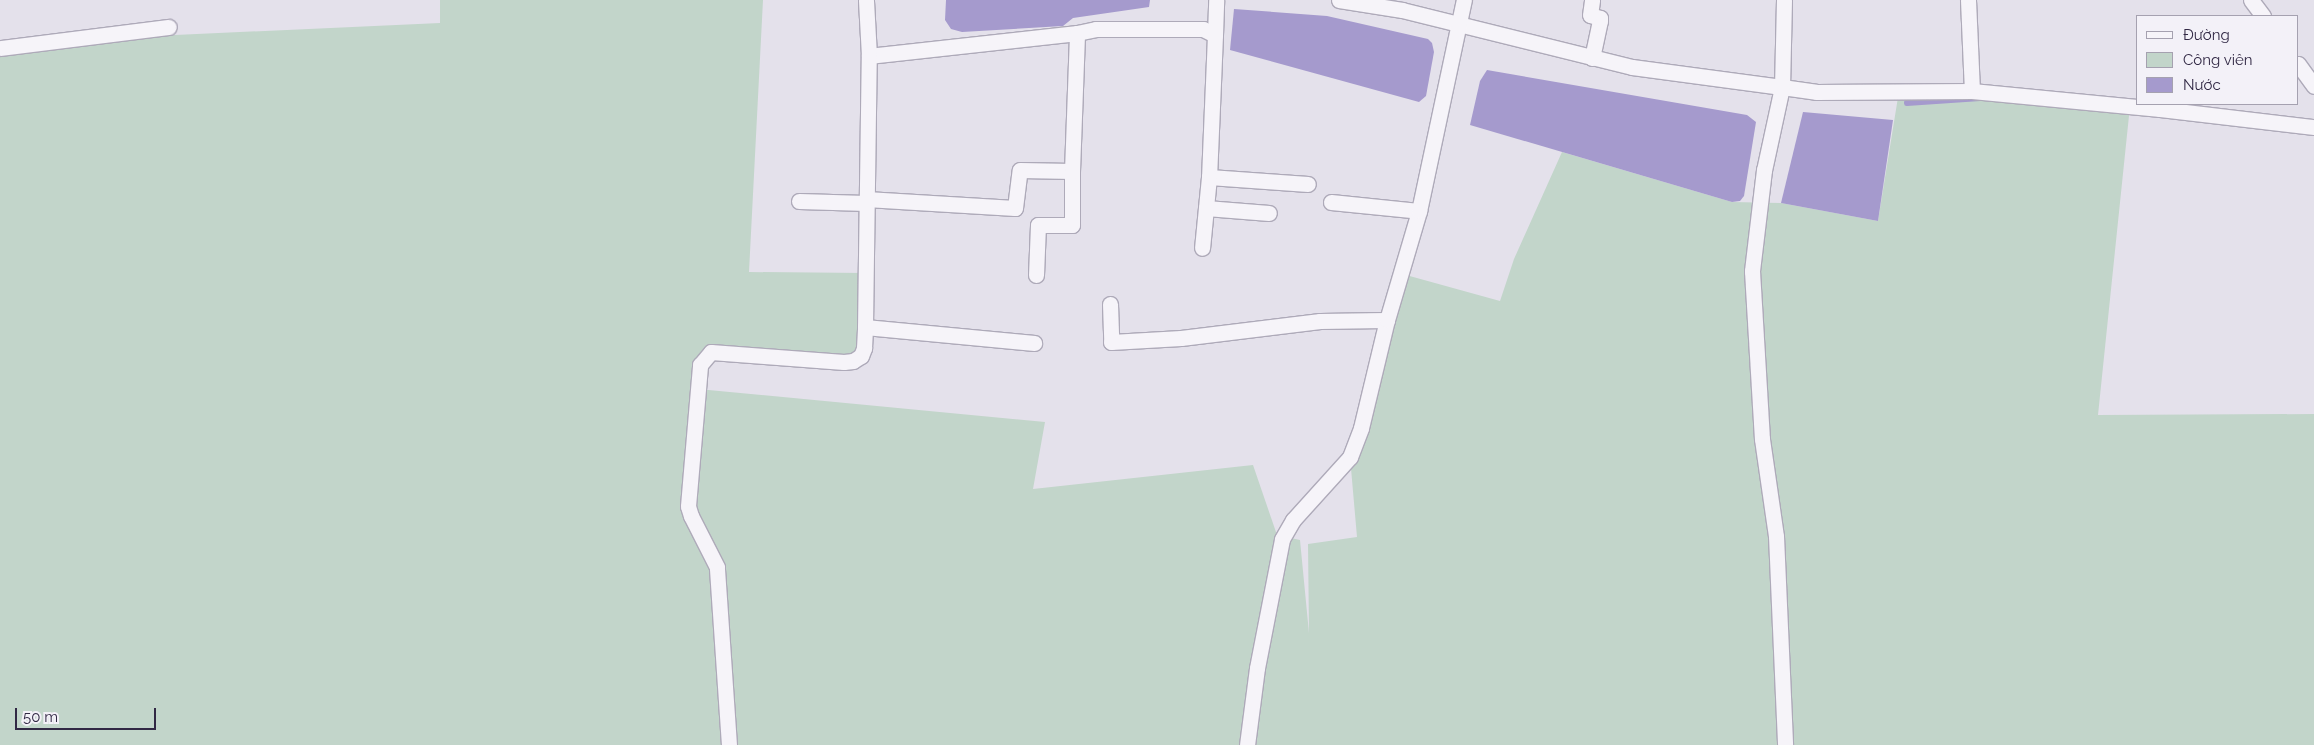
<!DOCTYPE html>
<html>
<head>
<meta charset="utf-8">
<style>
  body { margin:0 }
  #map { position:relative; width:2314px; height:745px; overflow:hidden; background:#e4e1eb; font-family:Raleway,sans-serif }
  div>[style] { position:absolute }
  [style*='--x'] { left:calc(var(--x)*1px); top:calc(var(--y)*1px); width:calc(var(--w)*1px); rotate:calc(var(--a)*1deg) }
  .green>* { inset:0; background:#c2d5ca }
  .water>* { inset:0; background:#a59acd }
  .stream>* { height:5.5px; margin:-2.75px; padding:0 2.75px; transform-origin:2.75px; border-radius:2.75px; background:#a59acd }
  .roads { filter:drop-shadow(1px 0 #aeaab9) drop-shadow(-1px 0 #aeaab9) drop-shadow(0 1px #aeaab9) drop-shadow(0 -1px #aeaab9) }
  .minor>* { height:15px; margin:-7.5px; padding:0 7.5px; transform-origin:7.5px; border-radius:7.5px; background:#f6f4f9 }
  span { translate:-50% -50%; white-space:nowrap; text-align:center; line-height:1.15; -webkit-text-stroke:5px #f3f1f8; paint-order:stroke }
  .legend { position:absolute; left:2136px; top:15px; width:162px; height:90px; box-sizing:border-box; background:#f3f1f8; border:1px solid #a5a1b0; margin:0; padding:6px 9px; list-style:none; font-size:15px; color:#312844 }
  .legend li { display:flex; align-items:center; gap:10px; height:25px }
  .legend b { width:25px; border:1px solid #a5a1b0 }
  .scale { position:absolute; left:15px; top:708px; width:141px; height:22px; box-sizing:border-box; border:2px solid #312844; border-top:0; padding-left:6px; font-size:15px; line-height:18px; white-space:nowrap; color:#312844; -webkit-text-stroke:4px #f3f1f8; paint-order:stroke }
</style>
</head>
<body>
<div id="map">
  <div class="green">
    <div style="clip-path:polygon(440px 0,763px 0,749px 272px,865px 273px,861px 356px,704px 357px,698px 389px,1045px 422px,1033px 489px,1253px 465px,1277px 535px,1300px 540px,1309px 633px,1308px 544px,1357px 537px,1350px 457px,1406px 275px,1500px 301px,1514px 259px,1562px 152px,1732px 202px,1781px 203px,1878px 221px,1899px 91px,2130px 106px,2098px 415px,2314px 414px,2314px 745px,0 745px,0 50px,175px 35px,440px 23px)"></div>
  </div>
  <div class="water">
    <div style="clip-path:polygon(946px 0,1150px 0,1149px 7px,1073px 18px,1063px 26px,962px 32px,951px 29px,945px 20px)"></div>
    <div style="clip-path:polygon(1234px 9px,1327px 16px,1428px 39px,1432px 43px,1434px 52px,1426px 96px,1419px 102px,1230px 50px)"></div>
    <div style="clip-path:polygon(1487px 70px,1747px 115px,1756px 122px,1744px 196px,1740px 201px,1732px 202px,1470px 125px,1480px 81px)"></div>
    <div style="clip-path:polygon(1803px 112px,1893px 120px,1878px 221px,1781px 203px)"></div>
  </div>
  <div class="stream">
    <div style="--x:1907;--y:103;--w:73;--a:-3.9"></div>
  </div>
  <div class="roads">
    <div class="minor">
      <div style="--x:1339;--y:0;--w:64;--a:9"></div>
      <div style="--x:1402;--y:10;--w:237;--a:13.9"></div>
      <div style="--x:1632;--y:67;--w:151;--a:7.6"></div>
      <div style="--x:1782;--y:87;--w:34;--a:8"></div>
      <div style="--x:1816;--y:92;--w:156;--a:-0.4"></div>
      <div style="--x:1972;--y:91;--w:189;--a:5.5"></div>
      <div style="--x:2160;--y:109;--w:155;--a:6.7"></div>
      <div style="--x:1784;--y:0;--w:87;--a:91.3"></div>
      <div style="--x:1782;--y:87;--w:85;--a:102.2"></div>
      <div style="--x:1764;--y:170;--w:102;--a:96.8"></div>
      <div style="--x:1752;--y:271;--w:168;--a:86.6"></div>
      <div style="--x:1762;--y:439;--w:98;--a:81.8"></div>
      <div style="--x:1776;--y:536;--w:209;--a:87.5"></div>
      <div style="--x:1968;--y:0;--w:91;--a:87.5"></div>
      <div style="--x:2251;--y:0;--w:20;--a:53"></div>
      <div style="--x:1215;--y:35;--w:35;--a:-88"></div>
      <div style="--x:0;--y:48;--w:170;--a:-7.1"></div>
      <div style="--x:869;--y:56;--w:209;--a:-6.3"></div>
      <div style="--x:1592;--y:58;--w:38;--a:-78"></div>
      <div style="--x:1600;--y:21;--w:3;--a:-90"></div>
      <div style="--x:1600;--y:18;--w:10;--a:-163"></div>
      <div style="--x:1590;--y:15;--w:15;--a:-82"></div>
      <div style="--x:2298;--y:64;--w:27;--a:54"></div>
      <div style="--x:1209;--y:177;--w:99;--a:4"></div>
      <div style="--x:866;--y:199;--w:149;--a:3.5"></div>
      <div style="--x:1015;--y:208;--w:38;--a:-83"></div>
      <div style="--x:1020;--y:170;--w:52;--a:1.1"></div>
      <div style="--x:799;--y:201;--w:67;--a:1.7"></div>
      <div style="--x:1331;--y:202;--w:88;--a:5.8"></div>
      <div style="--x:1206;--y:208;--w:63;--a:4.5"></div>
      <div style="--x:1036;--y:275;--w:50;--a:-87.7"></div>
      <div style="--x:1038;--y:225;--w:34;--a:0"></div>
      <div style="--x:1072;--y:225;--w:54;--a:-90"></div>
      <div style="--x:1072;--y:171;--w:138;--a:-87.9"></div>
      <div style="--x:1077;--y:33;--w:19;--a:-12"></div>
      <div style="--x:1096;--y:29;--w:107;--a:0"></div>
      <div style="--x:1203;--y:29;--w:13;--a:27"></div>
      <div style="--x:1215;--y:35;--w:142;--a:92.4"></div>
      <div style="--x:1209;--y:177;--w:71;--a:95.6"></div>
      <div style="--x:1110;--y:304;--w:38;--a:88"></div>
      <div style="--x:1111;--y:342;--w:70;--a:-3.3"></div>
      <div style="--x:1181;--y:338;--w:140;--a:-7"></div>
      <div style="--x:1320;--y:321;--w:67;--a:-0.9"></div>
      <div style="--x:865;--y:327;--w:170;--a:5.4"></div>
      <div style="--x:729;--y:745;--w:178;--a:-93.9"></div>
      <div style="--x:717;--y:567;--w:57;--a:-117"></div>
      <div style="--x:691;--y:516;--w:10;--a:-107"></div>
      <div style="--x:688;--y:506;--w:142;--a:-85.1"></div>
      <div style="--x:700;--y:365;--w:17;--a:-50"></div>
      <div style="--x:711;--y:352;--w:133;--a:4.3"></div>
      <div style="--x:844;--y:362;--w:9;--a:-6"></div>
      <div style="--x:853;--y:361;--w:9;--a:-32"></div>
      <div style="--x:861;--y:356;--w:9;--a:-69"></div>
      <div style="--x:864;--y:348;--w:21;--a:-87"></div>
      <div style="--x:865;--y:327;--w:271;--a:-89.2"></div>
      <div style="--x:869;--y:56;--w:56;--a:-93.1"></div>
      <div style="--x:1247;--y:745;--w:78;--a:-82.6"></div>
      <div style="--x:1257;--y:668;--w:131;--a:-79"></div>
      <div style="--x:1282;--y:539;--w:22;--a:-60"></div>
      <div style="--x:1293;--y:520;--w:85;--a:-47.9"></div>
      <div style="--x:1350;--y:457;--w:31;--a:-69"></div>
      <div style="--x:1361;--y:428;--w:111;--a:-76.5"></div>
      <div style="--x:1387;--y:320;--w:114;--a:-73.6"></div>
      <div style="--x:1419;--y:211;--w:216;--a:-78"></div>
    </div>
  </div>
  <ul class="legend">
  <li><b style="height:6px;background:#f6f4f9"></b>Đường</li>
  <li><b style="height:14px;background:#c2d5ca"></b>Công viên</li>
  <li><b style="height:14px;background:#a59acd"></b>Nước</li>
  </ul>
  <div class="scale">50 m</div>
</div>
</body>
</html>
